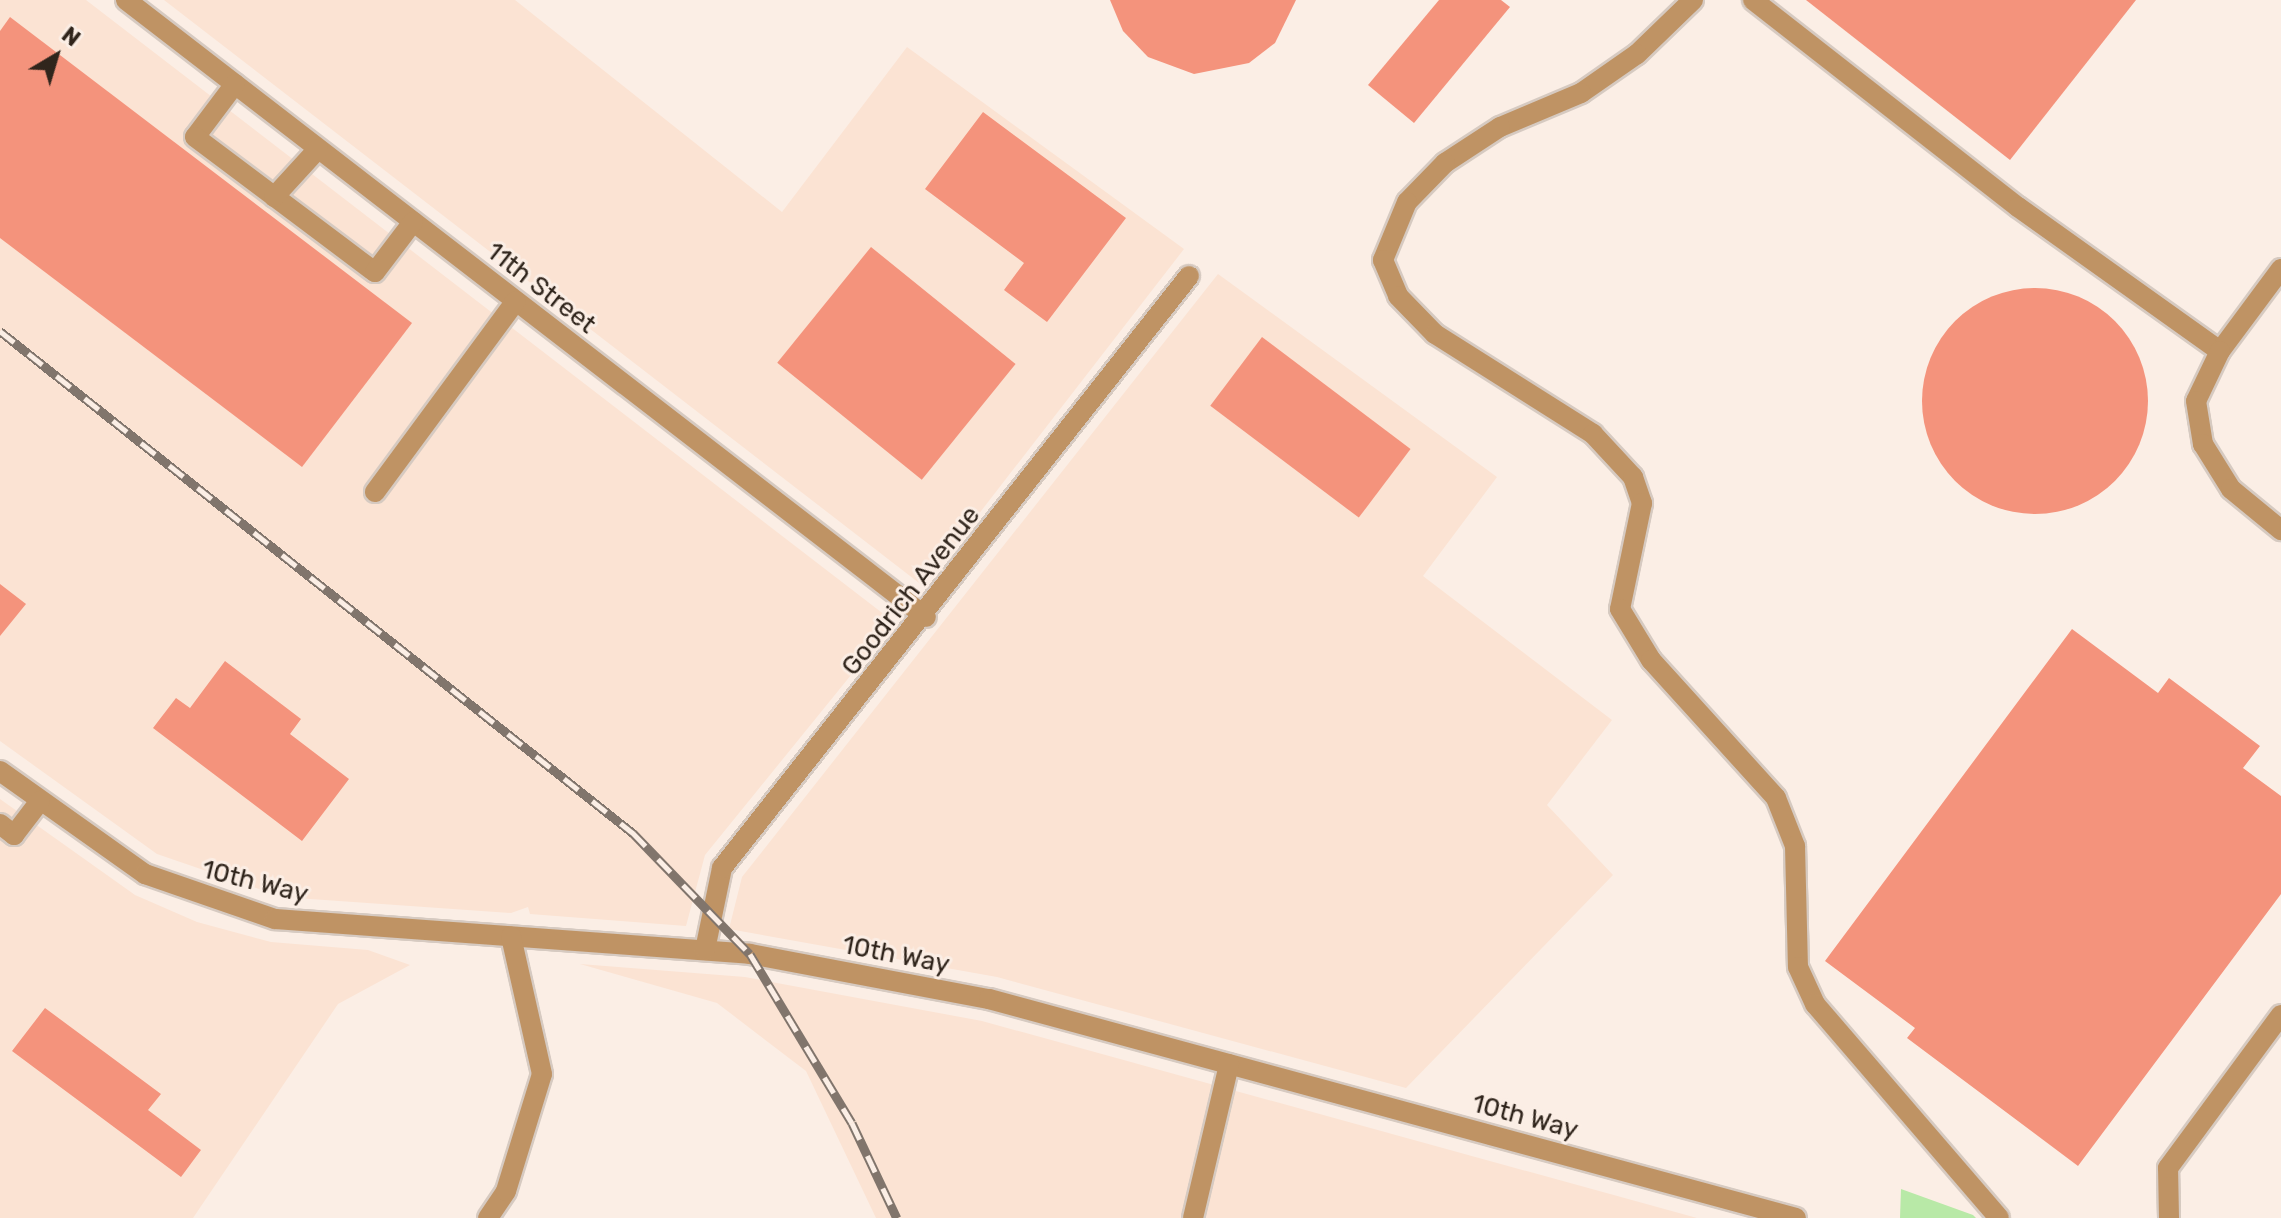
<!DOCTYPE html>
<html>
<head>
<meta charset="utf-8">
<style>
  body { margin:0 }
  #map { position:relative; width:2281px; height:1218px; overflow:hidden; background:#fbeee5; font-family:Rubik,sans-serif }
  div>[style] { position:absolute }
  [style*='--x'] { left:calc(var(--x)*1px); top:calc(var(--y)*1px); width:calc(var(--w)*1px); rotate:calc(var(--a)*1deg) }
  .built>* { inset:0; background:#fbe3d3 }
  .green>* { inset:0; background:#b8e9a7 }
  .building>* { inset:0; background:#f4937c; transform-origin:0 0 }
  .round { border-radius:50% }
  .roads { filter:drop-shadow(2px 0 #d6cac1) drop-shadow(-2px 0 #d6cac1) drop-shadow(0 2px #d6cac1) drop-shadow(0 -2px #d6cac1) }
  .minor>* { height:20px; margin:-10px; padding:0 10px; transform-origin:10px; border-radius:10px; background:#bf9364 }
  .rail>* { height:9px; margin-top:-4.5px; transform-origin:0; background:repeating-linear-gradient(90deg,#fbeee5 0 18px,#81756c 0 36px); box-sizing:border-box; border-block:2px solid #81756c }
  span { translate:-50% -50%; white-space:nowrap; text-align:center; line-height:1.15; -webkit-text-stroke:6px #fbeee5; paint-order:stroke }
  .street-label { font-size:26px; color:#30251c }
  .north { position:absolute; left:16px; top:16px; width:80px; height:80px; -webkit-text-stroke:6px #fbeee5; paint-order:stroke; rotate:38deg; font-size:22px; font-weight:700; line-height:32px; text-align:center; color:#30251c }
  .north::after { content:''; display:block; margin:auto; width:28px; height:36px; background:#30251c; clip-path:polygon(50% 0,100% 100%,50% 72%,0 100%) }
</style>
</head>
<body>
<div id="map">
  <div class="built">
    <div style="clip-path:polygon(0 0,86px 0,894px 622px,705px 855px,686px 926px,530px 914px,528px 907px,511px 913px,282px 897px,157px 854px,0 741px)"></div>
    <div style="clip-path:polygon(164px 0,515px 0,782px 212px,907px 47px,1184px 249px,923px 586px)"></div>
    <div style="clip-path:polygon(1218px 274px,1497px 477px,1423px 576px,1612px 720px,1547px 805px,1613px 875px,1406px 1088px,997px 977px,729px 929px,742px 877px)"></div>
    <div style="clip-path:polygon(0 799px,135px 895px,197px 922px,271px 942px,368px 950px,410px 965px,338px 1004px,193px 1218px,0 1218px)"></div>
    <div style="clip-path:polygon(580px 964px,745px 977px,982px 1021px,1697px 1218px,876px 1218px,806px 1071px,717px 1003px)"></div>
  </div>
  <div class="green">
    <div style="clip-path:polygon(1901px 1189px,1973px 1215px,1976px 1218px,1900px 1218px)"></div>
  </div>
  <div class="building">
    <div style="clip-path:polygon(1110px 0,1296px 0,1275px 43px,1249px 63px,1194px 74px,1148px 57px,1123px 31px)"></div>
    <div style="clip-path:polygon(1439px 0,1501px 0,1510px 7px,1414px 123px,1368px 85px)"></div>
    <div style="clip-path:polygon(1806px 0,2136px 0,2010px 160px)"></div>
    <div style="clip-path:polygon(10px 17px,412px 323px,302px 467px,0 238px,0 31px)"></div>
    <div style="clip-path:polygon(983px 112px,1126px 218px,1047px 322px,1004px 290px,1024px 263px,925px 189px)"></div>
    <div style="left:871px;top:247px;width:186px;height:149px;rotate:39deg"></div>
    <div class="round" style="left:1922px;top:288px;width:226px;height:226px"></div>
    <div style="left:1262px;top:337px;width:186px;height:86px;rotate:37deg"></div>
    <div style="clip-path:polygon(0 584px,26px 604px,0 636px)"></div>
    <div style="clip-path:polygon(2072px 629px,2158px 693px,2169px 678px,2260px 746px,2243px 768px,2281px 796px,2281px 894px,2078px 1166px,1907px 1038px,1915px 1028px,1825px 961px)"></div>
    <div style="clip-path:polygon(225px 661px,301px 719px,290px 734px,349px 779px,302px 841px,153px 728px,176px 698px,190px 708px)"></div>
    <div style="clip-path:polygon(45px 1008px,161px 1094px,148px 1110px,201px 1150px,181px 1177px,12px 1051px)"></div>
  </div>
  <div class="roads">
    <div class="minor">
      <div style="--x:126;--y:0;--w:1010;--a:37.64"></div>
      <div style="--x:1693;--y:0;--w:78;--a:136"></div>
      <div style="--x:1637;--y:54;--w:68;--a:145.1"></div>
      <div style="--x:1581;--y:93;--w:88;--a:157.2"></div>
      <div style="--x:1500;--y:127;--w:66;--a:146.8"></div>
      <div style="--x:1445;--y:163;--w:54;--a:134.3"></div>
      <div style="--x:1407;--y:202;--w:63;--a:112.5"></div>
      <div style="--x:1383;--y:260;--w:39;--a:67"></div>
      <div style="--x:1398;--y:296;--w:53;--a:45.8"></div>
      <div style="--x:1435;--y:334;--w:187;--a:32.3"></div>
      <div style="--x:1593;--y:434;--w:59;--a:47.1"></div>
      <div style="--x:1633;--y:477;--w:28;--a:71"></div>
      <div style="--x:1642;--y:503;--w:108;--a:101.7"></div>
      <div style="--x:1620;--y:609;--w:60;--a:58.7"></div>
      <div style="--x:1651;--y:660;--w:186;--a:47.8"></div>
      <div style="--x:1776;--y:798;--w:52;--a:68.4"></div>
      <div style="--x:1795;--y:846;--w:121;--a:88.6"></div>
      <div style="--x:1798;--y:967;--w:41;--a:65.3"></div>
      <div style="--x:1815;--y:1004;--w:282;--a:49.3"></div>
      <div style="--x:1753;--y:0;--w:336;--a:38"></div>
      <div style="--x:2018;--y:207;--w:248;--a:35.5"></div>
      <div style="--x:235;--y:84;--w:66;--a:127"></div>
      <div style="--x:195;--y:137;--w:225;--a:36.9"></div>
      <div style="--x:375;--y:272;--w:63;--a:-52.8"></div>
      <div style="--x:274;--y:197;--w:65;--a:-47.5"></div>
      <div style="--x:2281;--y:269;--w:102;--a:126.6"></div>
      <div style="--x:2220;--y:351;--w:55;--a:115.6"></div>
      <div style="--x:2196;--y:401;--w:44;--a:80.8"></div>
      <div style="--x:2203;--y:444;--w:53;--a:58.1"></div>
      <div style="--x:2231;--y:489;--w:65;--a:39.4"></div>
      <div style="--x:375;--y:492;--w:237;--a:-53.6"></div>
      <div style="--x:0;--y:771;--w:178;--a:35.4"></div>
      <div style="--x:145;--y:874;--w:138;--a:19.1"></div>
      <div style="--x:275;--y:919;--w:476;--a:4.2"></div>
      <div style="--x:750;--y:954;--w:243;--a:10.7"></div>
      <div style="--x:989;--y:999;--w:836;--a:15.18"></div>
      <div style="--x:0;--y:824;--w:18;--a:38"></div>
      <div style="--x:14;--y:835;--w:43;--a:-52.6"></div>
      <div style="--x:705;--y:950;--w:84;--a:-78.3"></div>
      <div style="--x:722;--y:868;--w:754;--a:-51.73"></div>
      <div style="--x:488;--y:1218;--w:32;--a:-56"></div>
      <div style="--x:506;--y:1191;--w:122;--a:-72.9"></div>
      <div style="--x:542;--y:1074;--w:141;--a:-102.7"></div>
      <div style="--x:1193;--y:1218;--w:158;--a:-76.8"></div>
      <div style="--x:2169;--y:1218;--w:50;--a:-91.1"></div>
      <div style="--x:2168;--y:1168;--w:190;--a:-53.6"></div>
    </div>
  </div>
  <div class="rail">
    <div style="--x:0;--y:331;--w:808;--a:38.42"></div>
    <div style="--x:633;--y:833;--w:168;--a:46"></div>
    <div style="--x:750;--y:954;--w:197;--a:58.9"></div>
    <div style="--x:852;--y:1123;--w:105;--a:64.7"></div>
  </div>
  <div class="street-label">
    <span style="left:541px;top:288px;rotate:38deg">11th Street</span>
    <span style="left:911px;top:591px;rotate:-52deg">Goodrich Avenue</span>
    <span style="left:255px;top:882px;rotate:14deg">10th Way</span>
    <span style="left:896px;top:955px;rotate:11deg">10th Way</span>
    <span style="left:1525px;top:1117px;rotate:15deg">10th Way</span>
  </div>
  <div class="north">N</div>
</div>
</body>
</html>
